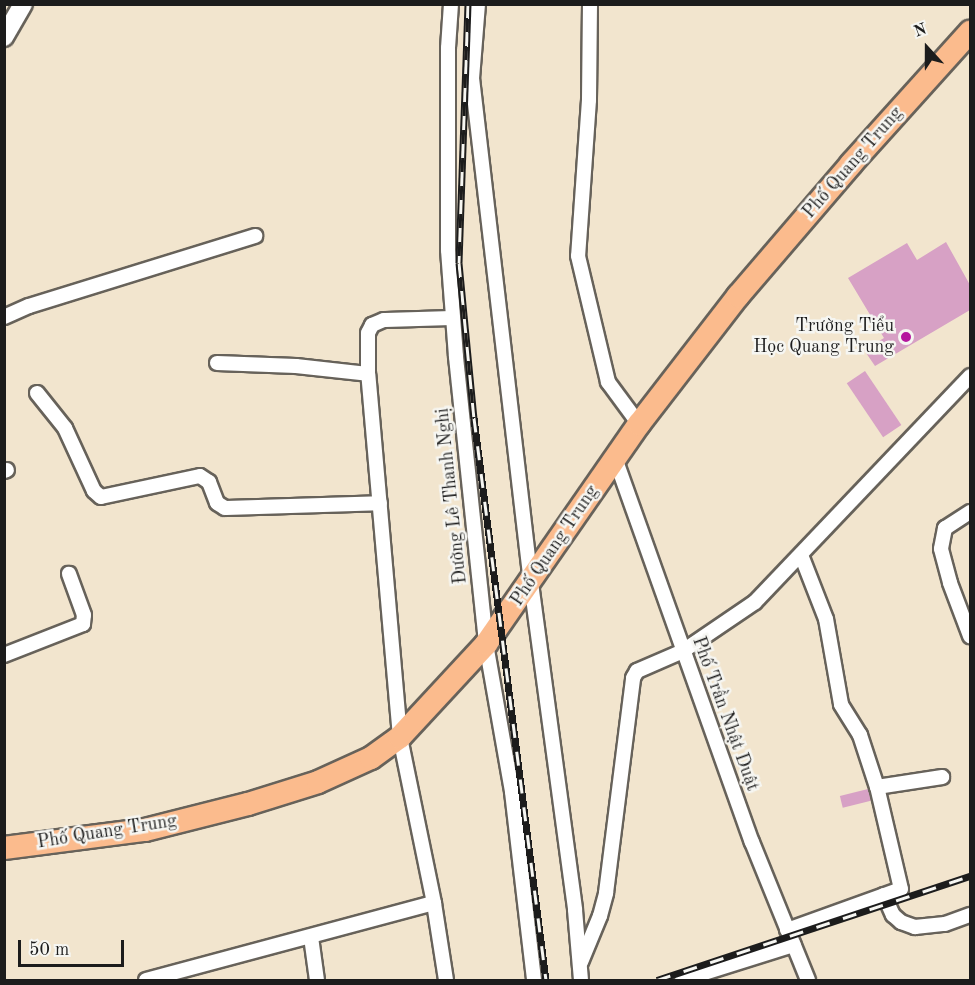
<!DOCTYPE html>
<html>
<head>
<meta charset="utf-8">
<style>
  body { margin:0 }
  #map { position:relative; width:975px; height:985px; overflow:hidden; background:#f2e5ce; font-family:"Old Standard TT",serif }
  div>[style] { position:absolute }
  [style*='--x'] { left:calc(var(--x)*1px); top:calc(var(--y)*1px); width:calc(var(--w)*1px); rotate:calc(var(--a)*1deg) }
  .building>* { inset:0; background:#d7a1c5; transform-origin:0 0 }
  .roads { filter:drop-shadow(2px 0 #67625a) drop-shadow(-2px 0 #67625a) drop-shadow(0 2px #67625a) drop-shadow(0 -2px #67625a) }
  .minor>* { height:14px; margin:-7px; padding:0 7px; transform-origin:7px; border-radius:7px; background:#fff }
  .tertiary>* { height:18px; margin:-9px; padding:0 9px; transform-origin:9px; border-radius:9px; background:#fff }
  .primary>* { height:22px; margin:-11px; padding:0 11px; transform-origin:11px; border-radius:11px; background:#fbbb8d }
  .rail>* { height:7px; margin-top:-3.5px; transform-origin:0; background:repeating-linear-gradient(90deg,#f6f6f2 0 14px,#1c1c1c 0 28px); box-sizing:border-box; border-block:2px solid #1c1c1c }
  .dots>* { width:16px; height:16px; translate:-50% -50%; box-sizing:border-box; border:3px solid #f6f6f2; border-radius:50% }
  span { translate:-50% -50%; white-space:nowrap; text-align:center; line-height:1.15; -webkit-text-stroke:5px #f6f6f2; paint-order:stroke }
  .street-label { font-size:18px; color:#1c1c1c }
  .poi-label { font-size:18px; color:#1c1c1c }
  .right { translate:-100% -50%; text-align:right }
  .frame { position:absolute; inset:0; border:6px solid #1c1c1c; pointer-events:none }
  .north { position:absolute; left:897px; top:18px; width:60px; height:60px; -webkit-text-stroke:4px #f6f6f2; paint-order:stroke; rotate:339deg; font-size:16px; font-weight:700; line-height:24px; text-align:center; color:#1c1c1c }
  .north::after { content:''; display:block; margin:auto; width:21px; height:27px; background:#1c1c1c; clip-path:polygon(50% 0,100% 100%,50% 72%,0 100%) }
  .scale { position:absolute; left:18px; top:940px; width:106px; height:27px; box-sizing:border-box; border:3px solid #1c1c1c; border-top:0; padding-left:8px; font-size:18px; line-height:21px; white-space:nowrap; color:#1c1c1c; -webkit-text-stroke:4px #f6f6f2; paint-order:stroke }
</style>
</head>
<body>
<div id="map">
  <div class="building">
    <div style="clip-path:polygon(946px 242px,970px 285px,970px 310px,875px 366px,864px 350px,884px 338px,848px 278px,907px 243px,917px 260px)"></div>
    <div style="left:865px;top:371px;width:65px;height:22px;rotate:56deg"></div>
    <div style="left:868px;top:789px;width:12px;height:29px;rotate:76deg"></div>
  </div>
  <div class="roads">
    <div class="minor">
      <div style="--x:451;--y:4;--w:44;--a:93.9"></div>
      <div style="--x:448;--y:48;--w:202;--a:90"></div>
      <div style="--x:448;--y:250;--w:107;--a:85.7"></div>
      <div style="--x:456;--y:357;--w:289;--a:84"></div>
      <div style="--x:486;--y:644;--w:150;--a:80"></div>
      <div style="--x:512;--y:792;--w:189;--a:83.3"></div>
      <div style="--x:478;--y:4;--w:74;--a:94.6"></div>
      <div style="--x:472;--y:78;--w:508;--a:83.34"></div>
      <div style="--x:531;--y:583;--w:330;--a:82.3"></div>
      <div style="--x:575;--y:910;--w:70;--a:85.1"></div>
      <div style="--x:590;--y:4;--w:96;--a:90.6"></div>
      <div style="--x:589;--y:100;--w:156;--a:94"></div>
      <div style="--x:578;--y:256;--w:130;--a:76.6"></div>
      <div style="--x:608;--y:382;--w:52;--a:53.6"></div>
      <div style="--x:4;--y:317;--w:27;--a:-24"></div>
      <div style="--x:29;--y:306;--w:237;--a:-17.2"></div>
      <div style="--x:217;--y:363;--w:79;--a:2.2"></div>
      <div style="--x:296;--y:366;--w:72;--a:6.3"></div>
      <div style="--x:37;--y:393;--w:45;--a:51.3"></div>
      <div style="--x:65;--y:428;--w:69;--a:65.3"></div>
      <div style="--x:94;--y:491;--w:9;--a:41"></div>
      <div style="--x:101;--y:497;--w:101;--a:-12"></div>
      <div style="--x:200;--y:476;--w:11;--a:34"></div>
      <div style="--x:209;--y:482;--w:22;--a:69"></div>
      <div style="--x:217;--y:503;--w:9;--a:32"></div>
      <div style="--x:225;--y:508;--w:155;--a:-1.8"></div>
      <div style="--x:615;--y:458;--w:408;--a:70.4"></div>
      <div style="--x:752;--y:842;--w:149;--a:67.9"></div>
      <div style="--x:4;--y:471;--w:3;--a:-18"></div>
      <div style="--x:970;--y:512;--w:30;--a:147"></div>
      <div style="--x:945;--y:528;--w:21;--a:101"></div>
      <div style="--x:941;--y:549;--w:35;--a:75"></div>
      <div style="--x:950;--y:583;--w:57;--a:69.3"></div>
      <div style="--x:4;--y:655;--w:85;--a:-21.4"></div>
      <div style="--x:83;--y:624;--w:9;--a:-84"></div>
      <div style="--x:84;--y:615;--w:44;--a:-110.1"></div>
      <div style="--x:877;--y:787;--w:66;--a:-8.7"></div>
      <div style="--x:884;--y:895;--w:22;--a:66"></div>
      <div style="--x:893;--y:915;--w:11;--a:41"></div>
      <div style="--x:901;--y:922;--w:15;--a:20"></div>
      <div style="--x:915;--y:927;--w:30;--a:-6"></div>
      <div style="--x:945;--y:924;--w:27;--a:-20"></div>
      <div style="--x:787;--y:930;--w:121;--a:-19.8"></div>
      <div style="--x:901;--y:889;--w:105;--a:-103.2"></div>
      <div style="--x:877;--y:787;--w:55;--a:-108.1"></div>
      <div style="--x:860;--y:735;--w:36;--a:-122"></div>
      <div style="--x:841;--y:704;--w:86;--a:-100"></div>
      <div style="--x:826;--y:619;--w:69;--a:-111.3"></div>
      <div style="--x:311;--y:937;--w:43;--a:82.1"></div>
      <div style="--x:581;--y:962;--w:50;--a:-67.6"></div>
      <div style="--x:600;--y:916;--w:24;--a:-75"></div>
      <div style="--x:606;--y:893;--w:217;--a:-82.8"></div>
      <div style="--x:633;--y:678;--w:8;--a:-60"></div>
      <div style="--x:637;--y:671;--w:50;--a:-23.5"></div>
      <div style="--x:683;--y:651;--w:87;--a:-34.2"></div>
      <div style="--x:755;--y:602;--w:312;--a:-46.4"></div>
      <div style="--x:146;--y:980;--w:298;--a:-15"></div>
      <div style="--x:446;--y:980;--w:78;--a:-98.9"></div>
      <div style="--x:434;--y:903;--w:169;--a:-101.6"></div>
      <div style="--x:400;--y:737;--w:364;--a:-95"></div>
      <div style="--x:368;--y:374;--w:41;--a:-90"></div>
      <div style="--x:368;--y:333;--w:9;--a:-63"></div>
      <div style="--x:372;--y:325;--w:13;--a:-23"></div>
      <div style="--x:384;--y:320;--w:69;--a:-1.7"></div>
      <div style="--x:682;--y:980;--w:117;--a:-17.4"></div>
    </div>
    <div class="tertiary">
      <div style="--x:4;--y:37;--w:38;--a:-60"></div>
    </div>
    <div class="primary">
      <div style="--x:4;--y:848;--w:142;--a:-7.3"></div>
      <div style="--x:145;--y:830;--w:106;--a:-14.2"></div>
      <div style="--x:248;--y:804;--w:73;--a:-17.4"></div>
      <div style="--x:318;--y:782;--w:58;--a:-24.4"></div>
      <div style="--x:371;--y:758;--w:36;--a:-36"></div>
      <div style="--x:400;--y:737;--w:127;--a:-47.2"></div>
      <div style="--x:486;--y:644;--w:268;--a:-55.2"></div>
      <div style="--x:639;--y:424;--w:162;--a:-52.3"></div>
      <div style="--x:738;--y:296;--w:174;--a:-49.4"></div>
      <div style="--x:851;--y:164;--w:178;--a:-48"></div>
    </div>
  </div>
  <div class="rail">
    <div style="--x:468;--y:4;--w:259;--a:92"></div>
    <div style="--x:459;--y:263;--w:156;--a:84.5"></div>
    <div style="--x:474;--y:418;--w:567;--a:82.7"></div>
    <div style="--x:657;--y:980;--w:330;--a:-18.4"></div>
  </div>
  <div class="dots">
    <div style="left:906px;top:337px;background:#b5179e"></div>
  </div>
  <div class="street-label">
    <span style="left:853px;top:163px;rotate:-49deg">Phố Quang Trung</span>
    <span style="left:452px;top:496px;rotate:-96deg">Đường Lê Thanh Nghị</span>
    <span style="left:555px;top:546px;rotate:-56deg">Phố Quang Trung</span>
    <span style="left:725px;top:714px;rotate:70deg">Phố Trần Nhật Duật</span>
    <span style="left:107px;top:832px;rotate:-9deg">Phố Quang Trung</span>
  </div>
  <div class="poi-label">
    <span class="right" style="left:894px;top:337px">Trường Tiểu<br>Học Quang Trung</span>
  </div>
  <div class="frame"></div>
  <div class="north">N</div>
  <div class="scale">50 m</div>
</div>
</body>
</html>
